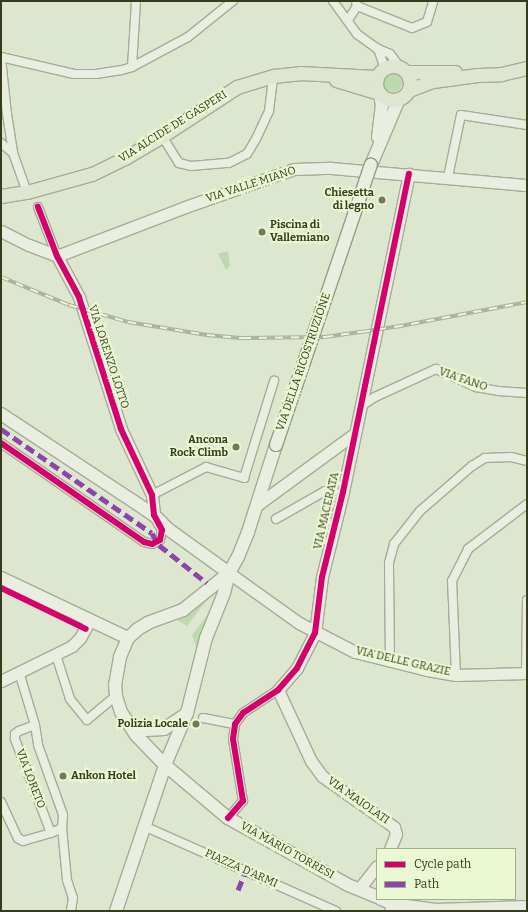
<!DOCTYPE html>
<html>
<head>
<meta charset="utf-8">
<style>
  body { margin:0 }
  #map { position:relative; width:528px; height:912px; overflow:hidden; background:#dde6ce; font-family:Bitter,serif }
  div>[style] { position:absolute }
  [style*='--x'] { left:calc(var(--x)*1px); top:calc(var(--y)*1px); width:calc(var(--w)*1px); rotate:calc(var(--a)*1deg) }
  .green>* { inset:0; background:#bddaaf }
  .round { border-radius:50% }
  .roads { filter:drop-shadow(1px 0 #a5ac96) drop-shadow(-1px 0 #a5ac96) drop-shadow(0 1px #a5ac96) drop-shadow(0 -1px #a5ac96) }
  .minor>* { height:8px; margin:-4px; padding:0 4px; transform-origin:4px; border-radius:4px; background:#e9eee0 }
  .tertiary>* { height:11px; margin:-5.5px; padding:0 5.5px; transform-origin:5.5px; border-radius:5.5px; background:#e9eee0 }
  .secondary>* { height:12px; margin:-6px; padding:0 6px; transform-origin:6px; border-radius:6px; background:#e9eee0 }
  .primary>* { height:13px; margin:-6.5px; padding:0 6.5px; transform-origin:6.5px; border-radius:6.5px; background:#dee6d1 }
  .primary>.ring { margin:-6.5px; padding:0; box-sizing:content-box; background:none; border:13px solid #dee6d1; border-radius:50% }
  .rail>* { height:4px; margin-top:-2px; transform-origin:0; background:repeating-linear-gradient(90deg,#eaf8d3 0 8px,#a9aea0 0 16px); box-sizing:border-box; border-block:1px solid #a9aea0 }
  .bridges { filter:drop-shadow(1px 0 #969b86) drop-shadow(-1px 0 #969b86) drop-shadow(0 1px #969b86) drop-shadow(0 -1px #969b86) }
  .secondary-bridge>* { height:12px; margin:-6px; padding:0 6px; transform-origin:6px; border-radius:6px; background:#e9eee0 }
  .quiet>* { height:5px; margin-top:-2.5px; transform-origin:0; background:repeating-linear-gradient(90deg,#8e44ad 0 10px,transparent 0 15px) }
  .cycleway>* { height:6px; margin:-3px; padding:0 3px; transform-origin:3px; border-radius:3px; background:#d6006c }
  .dots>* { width:11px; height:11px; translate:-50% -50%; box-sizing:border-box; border:2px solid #eaf8d3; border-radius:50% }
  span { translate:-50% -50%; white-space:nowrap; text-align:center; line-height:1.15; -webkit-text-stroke:3.5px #eaf8d3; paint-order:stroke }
  .street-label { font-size:11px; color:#373c1d }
  .poi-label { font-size:11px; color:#373c1d; font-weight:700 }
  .right { translate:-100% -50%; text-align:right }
  .left { translate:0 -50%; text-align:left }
  .frame { position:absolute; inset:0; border:2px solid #373c1d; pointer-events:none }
  .legend { position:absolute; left:376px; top:848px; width:140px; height:52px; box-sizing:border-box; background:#eaf8d3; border:1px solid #a2ad8a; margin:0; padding:5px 7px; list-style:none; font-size:12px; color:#373c1d }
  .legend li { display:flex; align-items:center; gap:8px; height:20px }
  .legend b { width:20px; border:1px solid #a2ad8a }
</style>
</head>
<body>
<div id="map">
  <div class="green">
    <div class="round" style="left:384px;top:74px;width:18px;height:18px"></div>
    <div style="clip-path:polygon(228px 251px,230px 266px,226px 270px,218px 254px)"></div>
    <div style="clip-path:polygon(213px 592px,187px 626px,176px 619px,176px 618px)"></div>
    <div style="clip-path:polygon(212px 609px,197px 649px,192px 635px)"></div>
  </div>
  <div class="roads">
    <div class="minor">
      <div style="--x:333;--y:1;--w:41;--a:54"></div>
      <div style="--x:357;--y:34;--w:24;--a:36"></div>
      <div style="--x:376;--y:48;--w:15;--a:23"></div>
      <div style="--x:390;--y:54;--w:15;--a:53"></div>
      <div style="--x:357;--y:6;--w:59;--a:21.8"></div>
      <div style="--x:412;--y:28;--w:16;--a:-22"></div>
      <div style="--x:427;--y:22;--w:21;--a:-73"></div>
      <div style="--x:433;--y:2;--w:1;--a:-135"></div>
      <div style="--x:348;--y:20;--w:17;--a:-57"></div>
      <div style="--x:357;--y:6;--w:4;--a:-104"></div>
      <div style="--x:378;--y:49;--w:15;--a:70"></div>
      <div style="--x:383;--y:63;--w:6;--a:90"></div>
      <div style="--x:1;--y:57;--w:75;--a:13.1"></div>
      <div style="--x:74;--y:74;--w:22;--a:0"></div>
      <div style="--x:96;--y:74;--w:26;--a:-9"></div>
      <div style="--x:122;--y:70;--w:10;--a:-17"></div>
      <div style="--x:132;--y:67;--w:64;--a:-28.2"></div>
      <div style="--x:188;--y:37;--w:58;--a:-38.7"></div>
      <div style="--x:1;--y:58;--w:56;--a:83.9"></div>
      <div style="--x:7;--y:114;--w:39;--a:81"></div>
      <div style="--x:13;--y:153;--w:41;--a:70.3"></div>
      <div style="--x:132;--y:67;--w:66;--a:-86.5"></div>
      <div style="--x:162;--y:136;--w:32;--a:58"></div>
      <div style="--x:179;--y:163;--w:12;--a:14"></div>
      <div style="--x:191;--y:166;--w:38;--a:-5"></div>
      <div style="--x:229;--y:163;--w:20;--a:-27"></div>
      <div style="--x:247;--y:154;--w:17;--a:-59"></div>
      <div style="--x:256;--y:139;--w:31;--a:-65"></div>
      <div style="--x:269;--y:111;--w:35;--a:-83"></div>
      <div style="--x:1;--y:143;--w:16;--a:40"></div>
      <div style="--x:448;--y:177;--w:63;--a:-78.2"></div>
      <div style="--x:461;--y:115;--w:67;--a:8.6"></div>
      <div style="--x:38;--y:207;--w:53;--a:68.8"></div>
      <div style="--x:360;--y:407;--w:18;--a:-34"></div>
      <div style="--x:375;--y:397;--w:67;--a:-24.7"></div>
      <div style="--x:436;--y:369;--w:44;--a:24.2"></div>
      <div style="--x:476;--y:387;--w:22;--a:10"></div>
      <div style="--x:498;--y:391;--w:29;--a:4"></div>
      <div style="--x:1;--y:443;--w:174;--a:34.7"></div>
      <div style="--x:144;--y:542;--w:8;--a:14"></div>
      <div style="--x:152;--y:544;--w:9;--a:-27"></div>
      <div style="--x:160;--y:540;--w:10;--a:-79"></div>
      <div style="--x:162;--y:530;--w:9;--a:-122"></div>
      <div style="--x:152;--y:495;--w:61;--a:-27.4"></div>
      <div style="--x:206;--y:467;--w:40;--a:16"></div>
      <div style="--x:244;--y:478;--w:102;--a:-72.8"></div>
      <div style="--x:276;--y:519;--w:56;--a:-29.7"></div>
      <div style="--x:325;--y:491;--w:9;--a:0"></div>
      <div style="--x:56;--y:655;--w:46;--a:72.3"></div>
      <div style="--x:70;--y:699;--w:27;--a:51"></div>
      <div style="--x:87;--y:720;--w:38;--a:-40"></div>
      <div style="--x:390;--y:661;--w:98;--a:-90.6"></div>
      <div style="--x:389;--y:563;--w:20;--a:-75"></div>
      <div style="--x:394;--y:544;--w:42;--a:-51.8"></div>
      <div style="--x:420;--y:511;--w:69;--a:-40.9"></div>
      <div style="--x:472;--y:466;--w:15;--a:-32"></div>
      <div style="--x:485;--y:458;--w:26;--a:-2"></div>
      <div style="--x:511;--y:457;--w:16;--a:14"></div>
      <div style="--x:19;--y:672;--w:55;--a:73.2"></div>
      <div style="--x:526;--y:673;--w:73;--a:-89.2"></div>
      <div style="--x:456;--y:675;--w:94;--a:-92.4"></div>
      <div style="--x:452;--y:581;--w:36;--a:-63"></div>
      <div style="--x:468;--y:549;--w:74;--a:-37.3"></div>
      <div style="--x:203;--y:718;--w:33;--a:11"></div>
      <div style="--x:35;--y:725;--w:20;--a:81"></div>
      <div style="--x:38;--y:745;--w:74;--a:70.3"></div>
      <div style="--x:63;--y:815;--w:13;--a:94"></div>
      <div style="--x:62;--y:828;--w:12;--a:156"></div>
      <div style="--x:51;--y:833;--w:101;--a:-111"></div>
      <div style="--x:15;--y:739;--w:5;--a:-90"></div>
      <div style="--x:15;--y:734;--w:5;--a:-37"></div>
      <div style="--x:19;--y:731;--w:17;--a:-21"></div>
      <div style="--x:1;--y:802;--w:40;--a:65"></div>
      <div style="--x:18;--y:838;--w:6;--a:31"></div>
      <div style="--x:23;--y:841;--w:29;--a:-16"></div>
      <div style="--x:228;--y:818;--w:23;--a:-49"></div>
      <div style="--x:243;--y:801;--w:63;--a:-99.2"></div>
      <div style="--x:233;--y:739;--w:15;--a:-82"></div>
      <div style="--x:235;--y:724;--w:14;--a:-54"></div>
      <div style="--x:243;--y:713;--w:42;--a:-33.3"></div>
      <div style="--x:146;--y:827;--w:208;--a:23.9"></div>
      <div style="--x:62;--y:828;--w:52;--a:84.5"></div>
      <div style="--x:67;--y:880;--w:19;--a:72"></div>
      <div style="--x:73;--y:898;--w:13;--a:99"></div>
    </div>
    <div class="tertiary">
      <div style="--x:1;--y:231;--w:31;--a:27"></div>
      <div style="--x:29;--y:245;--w:30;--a:21"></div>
      <div style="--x:57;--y:256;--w:137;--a:-20.9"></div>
      <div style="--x:185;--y:207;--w:115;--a:-19.2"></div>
      <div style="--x:294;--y:169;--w:37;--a:-2"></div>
      <div style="--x:331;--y:168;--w:197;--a:5"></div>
      <div style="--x:57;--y:256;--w:47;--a:61.8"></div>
      <div style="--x:79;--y:297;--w:139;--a:72.3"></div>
      <div style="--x:121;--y:429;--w:73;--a:64.8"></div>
      <div style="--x:152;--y:495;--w:20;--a:84"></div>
      <div style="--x:257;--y:505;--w:120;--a:-36.2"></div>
      <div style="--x:229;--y:573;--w:86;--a:35.5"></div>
      <div style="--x:299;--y:623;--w:63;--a:27.4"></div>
      <div style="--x:355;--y:652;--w:74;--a:14"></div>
      <div style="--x:427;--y:670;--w:29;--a:10"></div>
      <div style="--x:456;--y:675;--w:71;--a:-1.6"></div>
      <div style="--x:1;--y:681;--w:79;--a:-26.2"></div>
      <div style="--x:72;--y:646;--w:11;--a:-45"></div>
      <div style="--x:80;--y:638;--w:21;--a:-61"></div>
      <div style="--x:390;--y:849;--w:16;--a:-68"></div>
      <div style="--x:396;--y:834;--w:7;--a:-106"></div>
      <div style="--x:394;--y:827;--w:88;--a:-144.7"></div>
      <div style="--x:322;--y:776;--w:19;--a:-126"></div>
      <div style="--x:311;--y:761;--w:78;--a:-114.9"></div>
      <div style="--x:278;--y:690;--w:29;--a:-49"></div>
      <div style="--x:297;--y:668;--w:39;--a:-63"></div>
      <div style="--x:315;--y:633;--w:56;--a:-82.9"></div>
      <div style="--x:322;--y:577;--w:88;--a:-76.1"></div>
      <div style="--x:343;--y:492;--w:325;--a:-78.3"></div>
      <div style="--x:359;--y:889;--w:29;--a:-52"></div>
      <div style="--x:391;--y:903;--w:45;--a:7.6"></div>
      <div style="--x:436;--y:909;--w:91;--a:-1.9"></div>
    </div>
    <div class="secondary">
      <div style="--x:378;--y:137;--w:32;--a:-83"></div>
      <div style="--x:382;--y:105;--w:10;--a:-101"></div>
      <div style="--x:371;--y:165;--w:72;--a:-67"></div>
      <div style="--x:1;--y:414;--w:158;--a:33.4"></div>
      <div style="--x:133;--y:501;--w:25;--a:34"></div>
      <div style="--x:154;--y:515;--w:20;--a:45"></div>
      <div style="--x:168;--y:529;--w:75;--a:35.8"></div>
      <div style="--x:229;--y:573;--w:59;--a:141.2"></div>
      <div style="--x:183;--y:610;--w:37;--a:160"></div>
      <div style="--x:148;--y:623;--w:12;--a:149"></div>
      <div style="--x:138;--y:629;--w:13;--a:138"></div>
      <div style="--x:128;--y:638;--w:21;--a:113"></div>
      <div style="--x:120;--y:657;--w:27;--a:100"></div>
      <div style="--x:115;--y:684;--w:12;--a:85"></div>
      <div style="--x:116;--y:696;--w:17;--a:73"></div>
      <div style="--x:121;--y:712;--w:27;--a:57"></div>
      <div style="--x:136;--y:735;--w:42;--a:46"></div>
      <div style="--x:165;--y:765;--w:82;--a:40.1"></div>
      <div style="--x:228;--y:818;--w:137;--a:29.2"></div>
      <div style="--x:348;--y:885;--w:31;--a:22"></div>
      <div style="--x:1;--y:578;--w:140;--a:25.3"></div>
      <div style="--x:128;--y:723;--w:19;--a:21"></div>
      <div style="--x:146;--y:730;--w:18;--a:-3"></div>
      <div style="--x:164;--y:729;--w:27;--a:-34"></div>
      <div style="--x:381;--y:899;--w:11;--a:22"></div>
      <div style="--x:391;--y:903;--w:8;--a:83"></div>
      <div style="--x:116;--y:911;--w:154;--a:-71.4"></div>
      <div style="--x:165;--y:765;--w:56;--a:-67.1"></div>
      <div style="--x:187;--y:713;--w:77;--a:-75.8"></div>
      <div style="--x:206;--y:638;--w:48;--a:-68.2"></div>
      <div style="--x:224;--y:593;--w:21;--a:-76"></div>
      <div style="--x:229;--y:573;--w:18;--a:-61"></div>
      <div style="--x:238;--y:557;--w:27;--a:-68"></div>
      <div style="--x:248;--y:532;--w:91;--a:-72.2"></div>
    </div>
    <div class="primary">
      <div class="ring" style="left:376px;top:66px;width:21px;height:21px"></div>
      <div style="--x:407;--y:72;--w:48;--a:0"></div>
      <div style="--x:336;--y:80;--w:45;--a:16.8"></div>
      <div style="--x:409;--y:90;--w:26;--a:-21"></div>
      <div style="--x:433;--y:81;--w:45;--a:-7.6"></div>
      <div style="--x:478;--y:75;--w:23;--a:-2"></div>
      <div style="--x:501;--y:74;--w:27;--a:-13"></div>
      <div style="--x:1;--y:196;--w:26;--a:-9"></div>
      <div style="--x:27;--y:192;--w:67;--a:-15.5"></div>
      <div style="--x:92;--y:174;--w:37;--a:-26"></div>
      <div style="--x:125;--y:158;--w:43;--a:-30.7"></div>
      <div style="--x:162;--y:136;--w:90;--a:-33.2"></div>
      <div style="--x:237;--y:87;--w:38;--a:-17"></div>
      <div style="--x:273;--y:76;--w:27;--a:-6"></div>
      <div style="--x:300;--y:73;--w:76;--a:3"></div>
    </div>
  </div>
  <div class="rail">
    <div style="--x:1;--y:277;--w:74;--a:22.4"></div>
    <div style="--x:69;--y:305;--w:61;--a:16.1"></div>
    <div style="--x:128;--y:322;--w:80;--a:9.3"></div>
    <div style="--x:207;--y:335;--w:36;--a:5"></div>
    <div style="--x:243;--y:338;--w:82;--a:-0.7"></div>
    <div style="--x:325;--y:337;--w:37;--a:-8"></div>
    <div style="--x:362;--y:332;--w:33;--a:-9"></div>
    <div style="--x:395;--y:327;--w:134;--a:-10.7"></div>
  </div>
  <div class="bridges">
    <div class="secondary-bridge">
      <div style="--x:276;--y:445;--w:296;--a:-71.3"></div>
    </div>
  </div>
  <div class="quiet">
    <div style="--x:1;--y:429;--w:183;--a:34.6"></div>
    <div style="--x:152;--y:533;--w:10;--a:61"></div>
    <div style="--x:159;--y:545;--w:61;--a:38.4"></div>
    <div style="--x:238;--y:890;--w:22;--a:-68"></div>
  </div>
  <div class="cycleway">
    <div style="--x:1;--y:443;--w:174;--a:34.7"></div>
    <div style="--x:144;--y:542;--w:8;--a:14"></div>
    <div style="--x:152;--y:544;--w:9;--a:-27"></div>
    <div style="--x:160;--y:540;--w:10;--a:-79"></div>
    <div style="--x:162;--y:530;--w:17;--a:-118"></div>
    <div style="--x:154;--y:515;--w:20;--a:-96"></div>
    <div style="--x:152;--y:495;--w:73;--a:-115.2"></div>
    <div style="--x:121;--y:429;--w:139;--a:-107.7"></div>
    <div style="--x:79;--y:297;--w:47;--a:-118.2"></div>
    <div style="--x:57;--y:256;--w:53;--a:-111.2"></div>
    <div style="--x:1;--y:588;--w:94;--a:25.8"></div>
    <div style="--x:228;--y:818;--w:23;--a:-49"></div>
    <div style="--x:243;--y:801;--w:63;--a:-99.2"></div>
    <div style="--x:233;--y:739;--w:15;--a:-82"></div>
    <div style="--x:235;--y:724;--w:14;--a:-54"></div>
    <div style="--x:243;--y:713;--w:42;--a:-33.3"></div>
    <div style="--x:278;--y:690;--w:29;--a:-49"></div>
    <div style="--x:297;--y:668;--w:39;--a:-63"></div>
    <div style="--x:315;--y:633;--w:56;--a:-82.9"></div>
    <div style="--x:322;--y:577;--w:88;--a:-76.1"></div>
    <div style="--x:343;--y:492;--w:325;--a:-78.3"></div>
  </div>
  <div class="dots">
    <div style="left:382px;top:200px;background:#71785b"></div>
    <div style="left:262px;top:232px;background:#71785b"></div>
    <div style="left:236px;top:447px;background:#71785b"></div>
    <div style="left:196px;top:724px;background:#71785b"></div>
    <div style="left:63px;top:776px;background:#71785b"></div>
  </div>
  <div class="street-label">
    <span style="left:173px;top:127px;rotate:-32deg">VIA ALCIDE DE GASPERI</span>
    <span style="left:251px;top:185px;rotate:-18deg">VIA VALLE MIANO</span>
    <span style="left:108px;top:357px;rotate:72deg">VIA LORENZO LOTTO</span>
    <span style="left:304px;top:362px;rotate:-71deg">VIA DELLA RICOSTRUZIONE</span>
    <span style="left:463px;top:380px;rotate:19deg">VIA FANO</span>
    <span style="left:327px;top:511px;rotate:-77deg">VIA MACERATA</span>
    <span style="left:403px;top:662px;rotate:13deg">VIA DELLE GRAZIE</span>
    <span style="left:30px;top:779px;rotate:69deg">VIA LORETO</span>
    <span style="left:358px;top:801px;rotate:35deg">VIA MAIOLATI</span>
    <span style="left:287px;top:851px;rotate:29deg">VIA MARIO TORRESI</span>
    <span style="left:241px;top:869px;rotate:24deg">PIAZZA D'ARMI</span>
  </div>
  <div class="poi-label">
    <span class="right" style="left:374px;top:200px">Chiesetta<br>di legno</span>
    <span class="left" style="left:270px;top:232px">Piscina di<br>Vallemiano</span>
    <span class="right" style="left:228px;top:447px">Ancona<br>Rock Climb</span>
    <span class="right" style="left:188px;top:724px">Polizia Locale</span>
    <span class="left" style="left:71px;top:776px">Ankon Hotel</span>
  </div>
  <div class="frame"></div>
  <ul class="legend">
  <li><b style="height:5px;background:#d6006c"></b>Cycle path</li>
  <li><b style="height:5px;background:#8e44ad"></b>Path</li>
  </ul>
</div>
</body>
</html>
